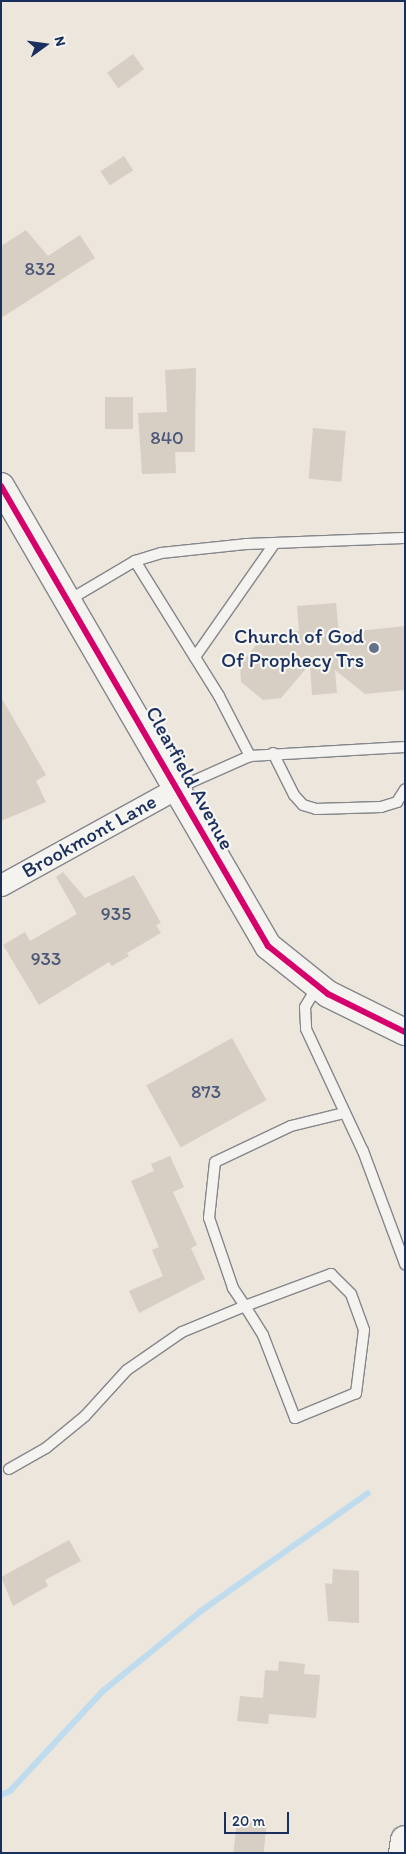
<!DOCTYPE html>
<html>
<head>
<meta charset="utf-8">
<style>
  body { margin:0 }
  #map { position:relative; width:406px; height:1854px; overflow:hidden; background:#ece6dd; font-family:Itim,sans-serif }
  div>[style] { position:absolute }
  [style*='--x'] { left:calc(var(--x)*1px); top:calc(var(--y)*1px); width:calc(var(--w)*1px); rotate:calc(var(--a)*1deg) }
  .stream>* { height:6px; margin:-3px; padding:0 3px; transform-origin:3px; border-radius:3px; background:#bedcee }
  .building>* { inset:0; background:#d8cfc4; transform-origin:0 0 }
  .roads { filter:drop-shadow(1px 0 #85868b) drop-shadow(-1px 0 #85868b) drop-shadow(0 1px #85868b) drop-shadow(0 -1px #85868b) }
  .service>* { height:10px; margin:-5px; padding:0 5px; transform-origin:5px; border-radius:5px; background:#f4f3f0 }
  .minor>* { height:21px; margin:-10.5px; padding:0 10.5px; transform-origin:10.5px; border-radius:10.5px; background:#f4f3f0 }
  .tertiary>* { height:26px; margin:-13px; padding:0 13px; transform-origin:13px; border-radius:13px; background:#f4f3f0 }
  .secondary>* { height:28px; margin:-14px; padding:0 14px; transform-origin:14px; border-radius:14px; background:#f4f3f0 }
  .cycleway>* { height:6px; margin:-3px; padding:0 3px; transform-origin:3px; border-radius:3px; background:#d6006c }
  .dots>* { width:14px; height:14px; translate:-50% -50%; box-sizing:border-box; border:2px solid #f6f6f2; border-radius:50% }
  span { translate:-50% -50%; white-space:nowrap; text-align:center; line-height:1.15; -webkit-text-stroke:4.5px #f6f6f2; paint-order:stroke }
  .number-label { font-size:19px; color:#4b5878 }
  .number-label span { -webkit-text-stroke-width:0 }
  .poi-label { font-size:21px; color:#1b2f5e }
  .right { translate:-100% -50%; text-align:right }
  .street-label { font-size:21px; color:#1b2f5e }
  .frame { position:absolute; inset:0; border:2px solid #1b2f5e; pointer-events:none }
  .north { position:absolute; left:20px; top:20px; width:50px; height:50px; -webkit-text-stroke:4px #f6f6f2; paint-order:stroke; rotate:76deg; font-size:14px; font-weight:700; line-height:20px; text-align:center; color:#1b2f5e }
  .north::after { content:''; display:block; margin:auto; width:18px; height:22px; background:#1b2f5e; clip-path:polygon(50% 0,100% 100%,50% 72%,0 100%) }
  .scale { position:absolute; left:224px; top:1812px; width:65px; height:22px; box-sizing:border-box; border:2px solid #1b2f5e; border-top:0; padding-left:6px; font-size:15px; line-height:18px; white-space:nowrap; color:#1b2f5e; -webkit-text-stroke:4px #f6f6f2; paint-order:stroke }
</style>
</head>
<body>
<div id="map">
  <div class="stream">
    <div style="--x:1;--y:1795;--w:10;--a:-24"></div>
    <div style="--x:10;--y:1791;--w:137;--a:-47.1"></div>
    <div style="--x:103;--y:1691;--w:127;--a:-39.2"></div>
    <div style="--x:201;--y:1611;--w:204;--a:-35.2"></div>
  </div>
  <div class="building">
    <div style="left:133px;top:54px;width:19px;height:32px;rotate:54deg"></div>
    <div style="left:124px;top:156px;width:17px;height:28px;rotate:57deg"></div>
    <div style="clip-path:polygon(26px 230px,48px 256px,80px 235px,95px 258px,1px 318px,1px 246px)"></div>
    <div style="clip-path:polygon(196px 368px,195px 452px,175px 452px,176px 473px,142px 474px,138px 413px,167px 412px,165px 370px)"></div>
    <div style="left:105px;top:397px;width:28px;height:32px"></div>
    <div style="left:313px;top:428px;width:33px;height:51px;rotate:5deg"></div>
    <div style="clip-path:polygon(336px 603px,339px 633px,405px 626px,405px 690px,365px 694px,335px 670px,337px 693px,312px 695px,310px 664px,281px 698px,263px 700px,241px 682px,240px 665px,256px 645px,255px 635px,299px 631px,297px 606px)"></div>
    <div style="clip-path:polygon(1px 697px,46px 775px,36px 781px,46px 802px,1px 821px)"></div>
    <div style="clip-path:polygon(63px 872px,85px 898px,134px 875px,161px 923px,156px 925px,161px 933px,127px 953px,129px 956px,112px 966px,109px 962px,39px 1005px,3px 945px,25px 932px,30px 941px,77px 914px,56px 877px)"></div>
    <div style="left:232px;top:1038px;width:71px;height:98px;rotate:61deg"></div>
    <div style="clip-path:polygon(170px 1156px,184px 1187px,173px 1192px,197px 1245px,191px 1248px,205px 1279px,139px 1313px,129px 1291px,163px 1276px,152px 1250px,159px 1247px,131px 1181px,154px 1171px,151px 1164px)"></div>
    <div style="clip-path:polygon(69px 1540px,81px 1561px,45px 1580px,48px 1586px,13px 1606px,1px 1577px)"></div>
    <div style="clip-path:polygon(333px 1569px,359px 1571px,359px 1623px,328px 1621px,325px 1583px,332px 1584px)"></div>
    <div style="clip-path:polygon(279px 1661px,305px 1664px,304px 1674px,320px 1675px,316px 1718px,269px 1714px,268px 1724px,237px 1721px,240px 1696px,263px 1698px,265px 1670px,278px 1671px)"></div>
    <div style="left:237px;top:1819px;width:30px;height:34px;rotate:6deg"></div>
  </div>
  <div class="roads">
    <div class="service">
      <div style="--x:135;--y:561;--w:159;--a:58.1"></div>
      <div style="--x:219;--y:696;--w:68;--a:62.7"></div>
      <div style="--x:69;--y:600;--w:77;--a:-30.6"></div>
      <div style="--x:135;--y:561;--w:27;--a:-17"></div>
      <div style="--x:161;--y:553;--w:85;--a:-6"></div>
      <div style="--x:246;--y:544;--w:159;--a:-2.2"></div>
      <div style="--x:195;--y:657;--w:138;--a:-55"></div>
      <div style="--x:273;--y:753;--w:47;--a:63.4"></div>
      <div style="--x:294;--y:795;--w:13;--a:48"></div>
      <div style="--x:303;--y:805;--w:14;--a:17"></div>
      <div style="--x:316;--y:809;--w:65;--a:-1.8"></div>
      <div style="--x:381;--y:807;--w:17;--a:-17"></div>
      <div style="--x:397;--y:802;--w:15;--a:-58"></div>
      <div style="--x:178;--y:788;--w:79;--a:-24"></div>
      <div style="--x:250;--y:756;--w:155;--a:-3.3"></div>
      <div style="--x:317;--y:987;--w:23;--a:121"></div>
      <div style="--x:305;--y:1007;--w:22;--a:87"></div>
      <div style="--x:306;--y:1029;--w:135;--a:65"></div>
      <div style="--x:363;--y:1151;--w:121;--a:69.6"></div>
      <div style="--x:9;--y:1469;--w:43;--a:-29.6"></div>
      <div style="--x:46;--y:1448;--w:50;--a:-39.4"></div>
      <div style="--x:85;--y:1416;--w:62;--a:-47.6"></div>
      <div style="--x:127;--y:1370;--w:67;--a:-34.6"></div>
      <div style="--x:182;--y:1332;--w:68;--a:-22.4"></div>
      <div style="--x:245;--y:1306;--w:92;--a:-20.4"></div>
      <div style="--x:331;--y:1274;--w:28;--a:45"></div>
      <div style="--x:351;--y:1294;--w:38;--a:70"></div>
      <div style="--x:364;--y:1330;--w:64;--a:97.2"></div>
      <div style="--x:356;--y:1393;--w:66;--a:157.7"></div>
      <div style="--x:295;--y:1418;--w:89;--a:-111.1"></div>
      <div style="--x:263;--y:1335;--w:34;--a:-122"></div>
      <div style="--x:245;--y:1306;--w:22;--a:-124"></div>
      <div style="--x:233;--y:1288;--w:74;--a:-108.9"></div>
      <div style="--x:209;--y:1218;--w:56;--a:-83.9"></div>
      <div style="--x:215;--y:1162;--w:84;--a:-25.3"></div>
      <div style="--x:291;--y:1126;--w:55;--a:-13.8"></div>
    </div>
    <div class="minor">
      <div style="--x:1;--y:885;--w:201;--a:-28.9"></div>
    </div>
    <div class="tertiary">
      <div style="--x:1;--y:486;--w:532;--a:59.87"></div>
      <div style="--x:268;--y:946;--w:77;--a:38.7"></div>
      <div style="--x:328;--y:994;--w:86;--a:26.3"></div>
    </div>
    <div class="secondary">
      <div style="--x:403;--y:1853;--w:13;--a:-81"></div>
    </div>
  </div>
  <div class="cycleway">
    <div style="--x:1;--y:486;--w:532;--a:59.87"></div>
    <div style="--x:268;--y:946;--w:77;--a:38.7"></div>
    <div style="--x:328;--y:994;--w:86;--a:26.3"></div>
  </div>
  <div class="dots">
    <div style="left:374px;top:648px;background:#646f8a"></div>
  </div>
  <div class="number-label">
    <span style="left:40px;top:269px">832</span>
    <span style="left:167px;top:438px">840</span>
    <span style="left:116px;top:914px">935</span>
    <span style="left:46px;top:959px">933</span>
    <span style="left:206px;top:1092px">873</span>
  </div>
  <div class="poi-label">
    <span class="right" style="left:364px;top:648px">Church of God<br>Of Prophecy Trs</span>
  </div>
  <div class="street-label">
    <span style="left:190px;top:778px;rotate:61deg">Clearfield Avenue</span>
    <span style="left:89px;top:836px;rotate:-29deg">Brookmont Lane</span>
  </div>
  <div class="frame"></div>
  <div class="north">N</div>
  <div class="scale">20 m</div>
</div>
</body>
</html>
